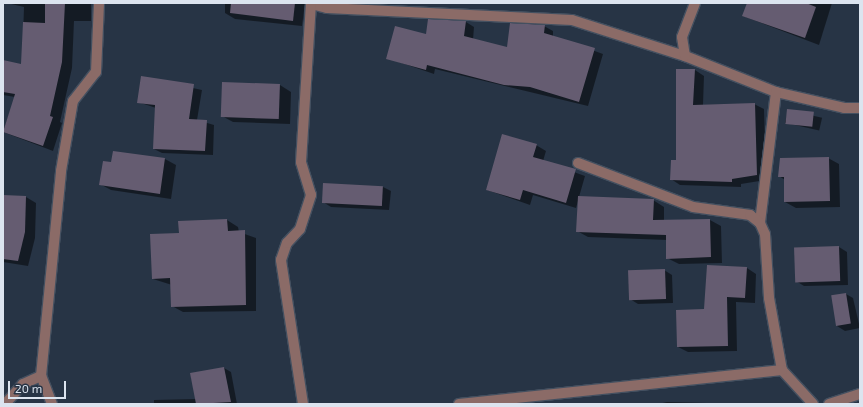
<!DOCTYPE html>
<html>
<head>
<meta charset="utf-8">
<style>
  body { margin:0 }
  #map { position:relative; width:863px; height:407px; overflow:hidden; background:#273445; font-family:"Exo 2",sans-serif }
  div>[style] { position:absolute }
  [style*='--x'] { left:calc(var(--x)*1px); top:calc(var(--y)*1px); width:calc(var(--w)*1px); rotate:calc(var(--a)*1deg) }
  .shadow>* { inset:0; background:#0007; transform-origin:0 0 }
  .building>* { inset:0; background:#655c71; transform-origin:0 0 }
  .roads { filter:drop-shadow(1px 0 #445060) drop-shadow(-1px 0 #445060) drop-shadow(0 1px #445060) drop-shadow(0 -1px #445060) }
  .minor>* { height:10px; margin:-5px; padding:0 5px; transform-origin:5px; border-radius:5px; background:#8b6b67 }
  span { translate:-50% -50%; white-space:nowrap; text-align:center; line-height:1.15; -webkit-text-stroke:3px #273445; paint-order:stroke }
  .frame { position:absolute; inset:0; border:4px solid #dce4ef; pointer-events:none }
  .scale { position:absolute; left:8px; top:381px; width:58px; height:18px; box-sizing:border-box; border:2px solid #dce4ef; border-top:0; padding-left:5px; font-size:12px; line-height:14px; white-space:nowrap; color:#dce4ef; -webkit-text-stroke:3px #273445; paint-order:stroke }
</style>
</head>
<body>
<div id="map">
  <div class="shadow">
    <div style="clip-path:polygon(7px 3px,91px 3px,91px 21px,74px 21px,72px 68px,60px 122px,62px 123px,53px 151px,3px 132px,15px 97px,3px 95px,3px 64px,22px 65px,24px 7px)"></div>
    <div style="clip-path:polygon(225px 3px,305px 3px,302px 26px,235px 19px,225px 13px)"></div>
    <div style="clip-path:polygon(748px 3px,832px 3px,819px 45px,743px 16px)"></div>
    <div style="clip-path:polygon(466px 22px,474px 27px,473px 40px,508px 48px,544px 26px,553px 31px,553px 36px,603px 54px,588px 106px,435px 69px,434px 74px,387px 58px,427px 36px)"></div>
    <div style="clip-path:polygon(677px 70px,695px 70px,704px 76px,703px 105px,754px 104px,764px 109px,766px 180px,741px 184px,741px 187px,680px 185px,671px 179px,677px 161px)"></div>
    <div style="clip-path:polygon(142px 77px,202px 90px,197px 120px,214px 125px,213px 155px,162px 153px,154px 149px,156px 108px,138px 102px)"></div>
    <div style="clip-path:polygon(223px 83px,280px 85px,291px 92px,290px 124px,233px 122px,222px 116px)"></div>
    <div style="left:788px;top:110px;width:35px;height:13px;rotate:13deg"></div>
    <div style="clip-path:polygon(536px 145px,546px 151px,543px 161px,585px 176px,579px 197px,653px 200px,664px 207px,664px 221px,710px 220px,721px 226px,722px 263px,679px 264px,667px 258px,667px 240px,588px 237px,577px 231px,578px 201px,576px 208px,533px 195px,530px 205px,487px 190px)"></div>
    <div style="clip-path:polygon(828px 158px,839px 164px,840px 207px,796px 208px,785px 202px,785px 180px,779px 176px)"></div>
    <div style="clip-path:polygon(165px 159px,176px 165px,171px 199px,111px 190px,100px 184px,112px 163px)"></div>
    <div style="clip-path:polygon(383px 187px,391px 191px,389px 210px,331px 207px,323px 202px)"></div>
    <div style="clip-path:polygon(3px 196px,26px 197px,36px 203px,35px 238px,28px 266px,3px 262px)"></div>
    <div style="clip-path:polygon(227px 220px,238px 227px,239px 232px,256px 238px,256px 311px,183px 312px,172px 306px,172px 285px,153px 279px,180px 234px,179px 222px)"></div>
    <div style="clip-path:polygon(839px 247px,847px 252px,848px 285px,804px 286px,796px 281px,795px 249px)"></div>
    <div style="clip-path:polygon(747px 268px,756px 274px,755px 303px,736px 302px,737px 351px,688px 352px,678px 347px,705px 310px)"></div>
    <div style="clip-path:polygon(664px 270px,672px 275px,673px 303px,638px 304px,630px 299px)"></div>
    <div style="clip-path:polygon(846px 294px,853px 298px,860px 328px,845px 331px,837px 326px)"></div>
    <div style="clip-path:polygon(224px 368px,231px 372px,237px 404px,154px 404px,154px 400px,196px 399px)"></div>
    <div style="clip-path:polygon(667px 402px,707px 403px,709px 404px,658px 404px)"></div>
  </div>
  <div class="building">
    <div style="clip-path:polygon(45px 3px,65px 3px,62px 62px,50px 116px,53px 117px,43px 146px,3px 132px,15px 94px,3px 92px,3px 60px,21px 64px,23px 22px,45px 23px)"></div>
    <div style="clip-path:polygon(231px 3px,295px 3px,293px 21px,230px 13px)"></div>
    <div style="clip-path:polygon(747px 3px,806px 3px,816px 7px,805px 38px,742px 16px)"></div>
    <div style="clip-path:polygon(428px 19px,466px 21px,464px 36px,507px 47px,510px 23px,545px 25px,544px 33px,595px 48px,579px 102px,530px 87px,504px 85px,427px 65px,426px 70px,386px 59px,395px 26px,426px 34px)"></div>
    <div style="clip-path:polygon(676px 69px,695px 69px,693px 105px,755px 103px,757px 175px,732px 179px,732px 182px,670px 180px,671px 160px,676px 160px)"></div>
    <div style="clip-path:polygon(141px 76px,194px 84px,189px 119px,207px 120px,205px 151px,153px 149px,155px 105px,137px 103px)"></div>
    <div style="left:222px;top:82px;width:58px;height:35px;rotate:2deg"></div>
    <div style="left:787px;top:109px;width:27px;height:15px;rotate:6deg"></div>
    <div style="clip-path:polygon(502px 134px,537px 144px,533px 157px,576px 169px,566px 203px,523px 190px,520px 200px,486px 190px)"></div>
    <div style="clip-path:polygon(113px 151px,165px 158px,160px 194px,99px 185px,103px 161px,111px 162px)"></div>
    <div style="clip-path:polygon(829px 157px,830px 201px,784px 202px,784px 177px,778px 177px,780px 158px)"></div>
    <div style="left:323px;top:183px;width:60px;height:20px;rotate:3deg"></div>
    <div style="clip-path:polygon(3px 195px,26px 196px,25px 232px,18px 261px,3px 259px)"></div>
    <div style="clip-path:polygon(578px 196px,654px 199px,653px 220px,710px 219px,711px 257px,666px 259px,666px 235px,576px 232px)"></div>
    <div style="clip-path:polygon(227px 219px,228px 231px,245px 230px,246px 305px,171px 307px,170px 278px,152px 279px,150px 234px,179px 233px,178px 221px)"></div>
    <div style="left:839px;top:246px;width:35px;height:45px;rotate:88deg"></div>
    <div style="clip-path:polygon(707px 265px,747px 267px,745px 298px,727px 297px,728px 346px,677px 347px,676px 310px,704px 309px)"></div>
    <div style="left:665px;top:269px;width:30px;height:37px;rotate:88deg"></div>
    <div style="left:846px;top:293px;width:31px;height:15px;rotate:81deg"></div>
    <div style="clip-path:polygon(224px 367px,231px 402px,196px 404px,190px 373px)"></div>
  </div>
  <div class="roads">
    <div class="minor">
      <div style="--x:311;--y:4;--w:16;--a:14"></div>
      <div style="--x:327;--y:8;--w:245;--a:2.8"></div>
      <div style="--x:572;--y:20;--w:119;--a:17.7"></div>
      <div style="--x:685;--y:56;--w:98;--a:21.6"></div>
      <div style="--x:776;--y:92;--w:70;--a:13.2"></div>
      <div style="--x:844;--y:108;--w:16;--a:0"></div>
      <div style="--x:685;--y:56;--w:19;--a:-99"></div>
      <div style="--x:682;--y:37;--w:36;--a:-69"></div>
      <div style="--x:776;--y:92;--w:132;--a:97"></div>
      <div style="--x:760;--y:223;--w:12;--a:66"></div>
      <div style="--x:765;--y:234;--w:64;--a:86.4"></div>
      <div style="--x:769;--y:298;--w:73;--a:79.8"></div>
      <div style="--x:782;--y:370;--w:46;--a:47.6"></div>
      <div style="--x:578;--y:163;--w:123;--a:20.9"></div>
      <div style="--x:693;--y:207;--w:58;--a:8"></div>
      <div style="--x:750;--y:215;--w:13;--a:39"></div>
      <div style="--x:5;--y:404;--w:27;--a:-48"></div>
      <div style="--x:23;--y:384;--w:20;--a:-24"></div>
      <div style="--x:52;--y:404;--w:30;--a:-111"></div>
      <div style="--x:41;--y:376;--w:206;--a:-84.4"></div>
      <div style="--x:61;--y:171;--w:71;--a:-80.3"></div>
      <div style="--x:73;--y:101;--w:37;--a:-52"></div>
      <div style="--x:96;--y:72;--w:69;--a:-87.5"></div>
      <div style="--x:303;--y:404;--w:146;--a:-98.7"></div>
      <div style="--x:281;--y:260;--w:18;--a:-71"></div>
      <div style="--x:287;--y:243;--w:19;--a:-47"></div>
      <div style="--x:300;--y:229;--w:36;--a:-72"></div>
      <div style="--x:311;--y:195;--w:34;--a:-107"></div>
      <div style="--x:301;--y:162;--w:159;--a:-86.4"></div>
      <div style="--x:459;--y:404;--w:325;--a:-6"></div>
      <div style="--x:829;--y:404;--w:33;--a:-18"></div>
    </div>
  </div>
  <div class="frame"></div>
  <div class="scale">20 m</div>
</div>
</body>
</html>
